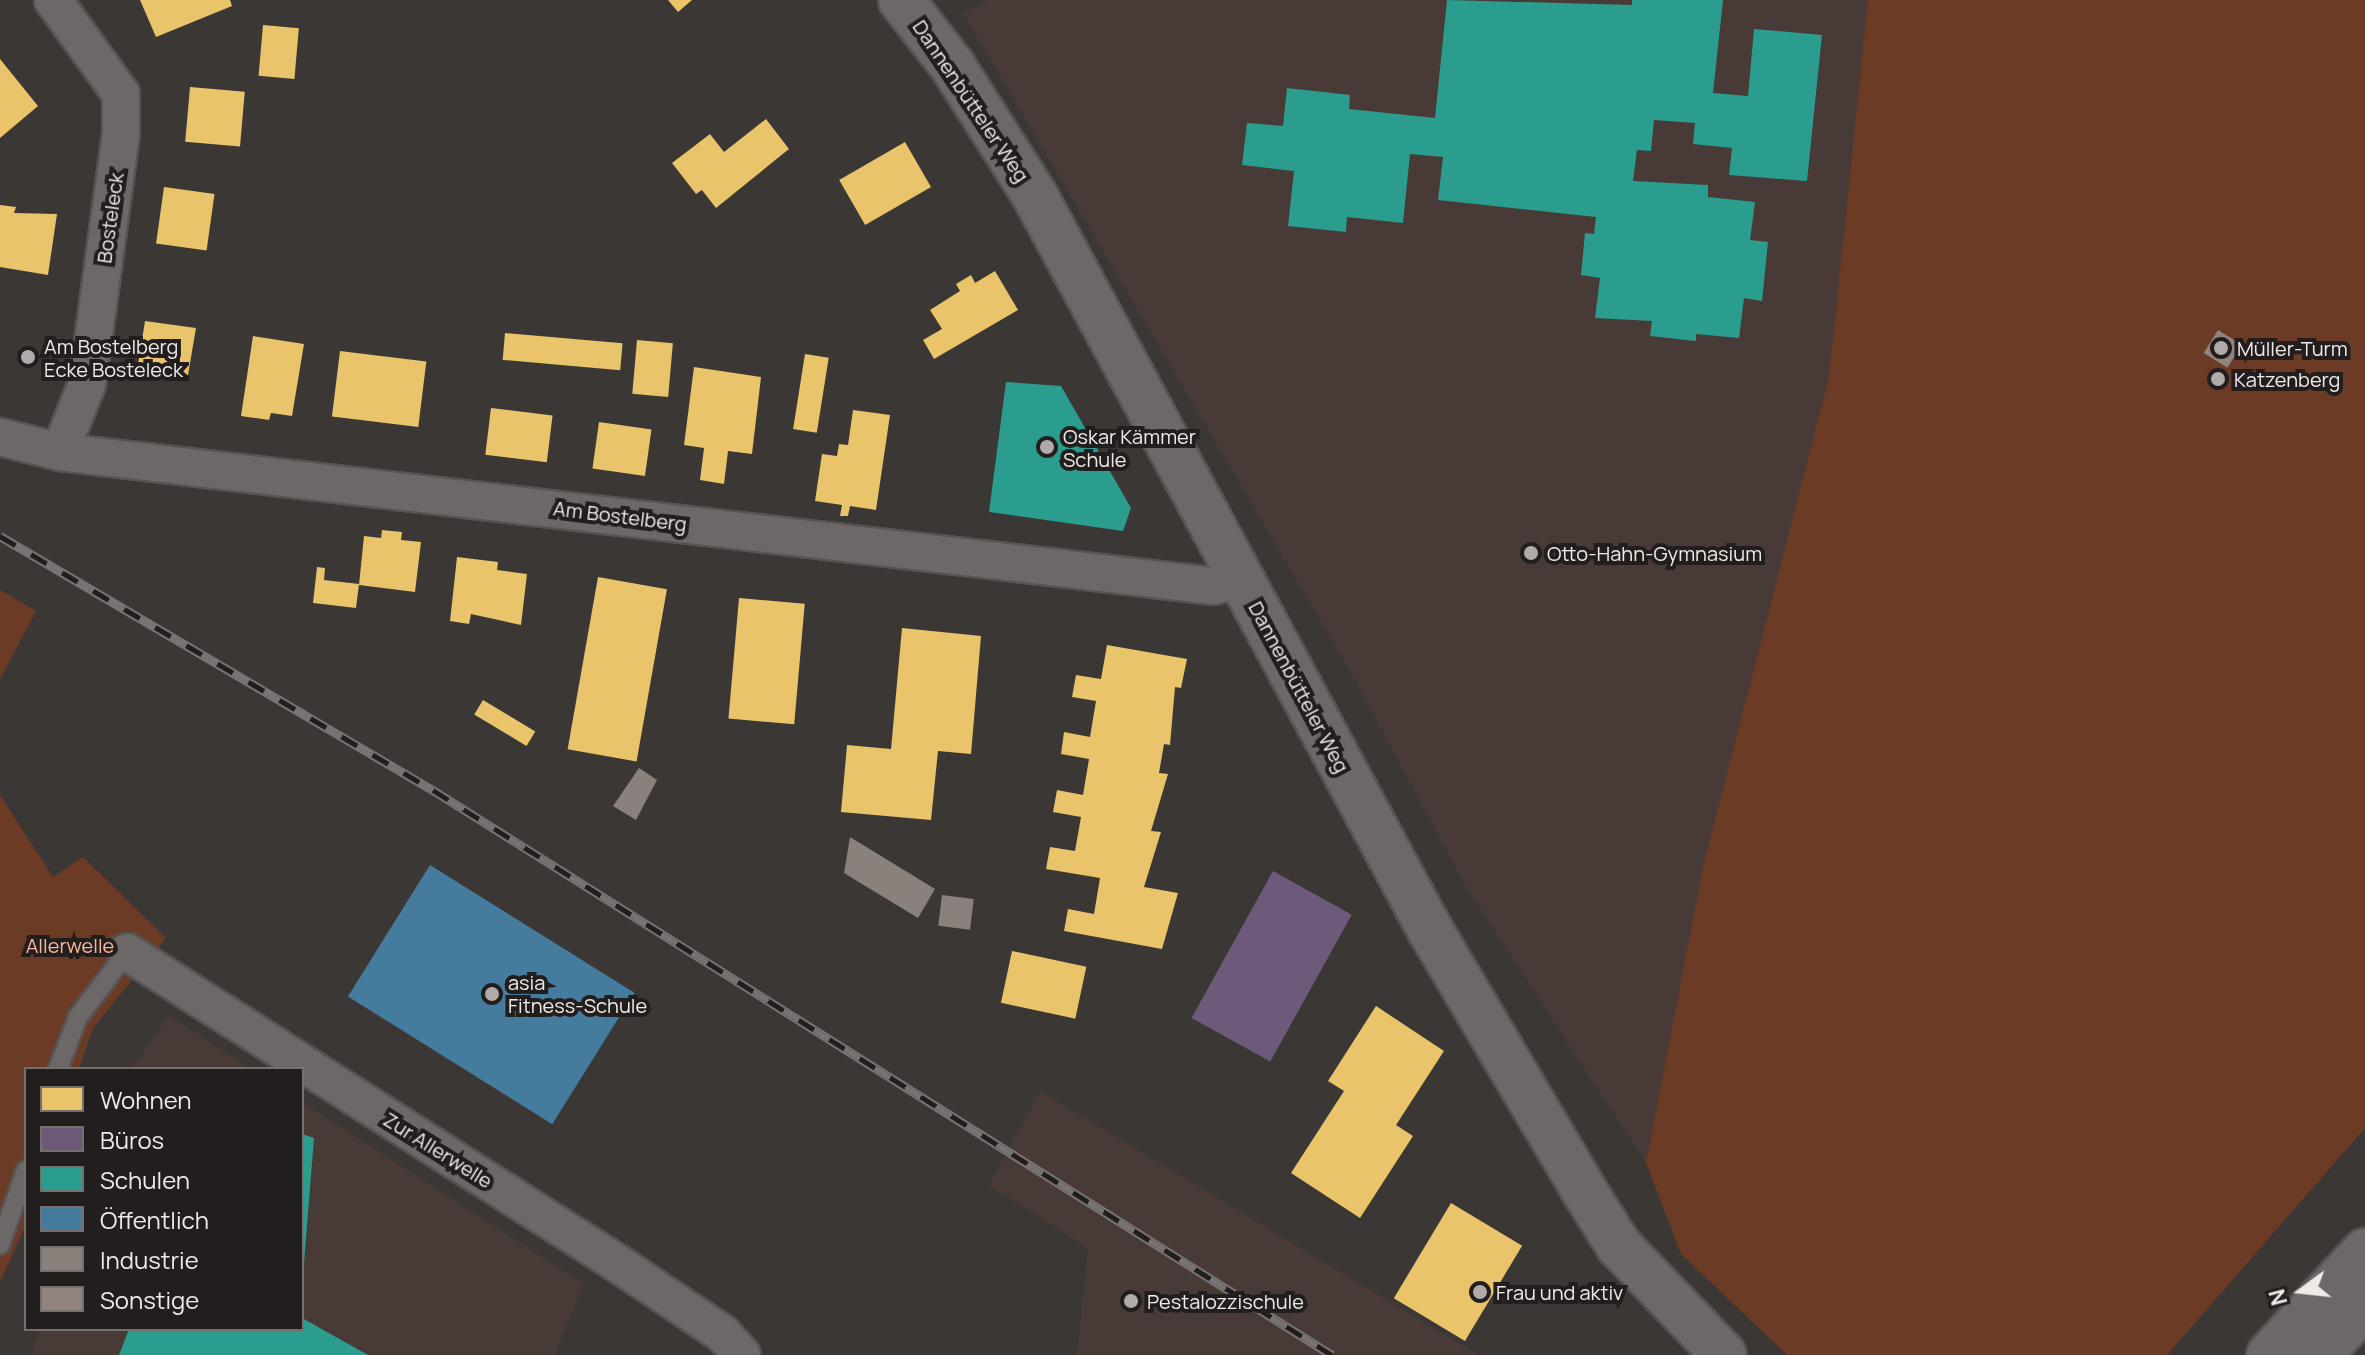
<!DOCTYPE html>
<html>
<head>
<meta charset="utf-8">
<style>
  body { margin:0 }
  #map { position:relative; width:2365px; height:1355px; overflow:hidden; background:#3b3735; font-family:Manrope,sans-serif }
  div>[style] { position:absolute }
  [style*='--x'] { left:calc(var(--x)*1px); top:calc(var(--y)*1px); width:calc(var(--w)*1px); rotate:calc(var(--a)*1deg) }
  .built>* { inset:0; background:#483b37 }
  .green>* { inset:0; background:#6c3b25 }
  .homes>* { inset:0; background:#e9c46a; transform-origin:0 0 }
  .offices>* { inset:0; background:#6d597a; transform-origin:0 0 }
  .schools>* { inset:0; background:#2a9d8f }
  .public>* { inset:0; background:#457b9d; transform-origin:0 0 }
  .industry>* { inset:0; background:#8a817c; transform-origin:0 0 }
  .building>* { inset:0; background:#91837d; transform-origin:0 0 }
  .roads { filter:drop-shadow(2px 0 #585352) drop-shadow(-2px 0 #585352) drop-shadow(0 2px #585352) drop-shadow(0 -2px #585352) }
  .lane>* { height:18px; margin:-9px; padding:0 9px; transform-origin:9px; border-radius:9px; background:#6b6867 }
  .street>* { height:36px; margin:-18px; padding:0 18px; transform-origin:18px; border-radius:18px; background:#6b6867 }
  .secondary>* { height:44px; margin:-22px; padding:0 22px; transform-origin:22px; border-radius:22px; background:#6b6867 }
  .rail>* { height:9px; margin-top:-4.5px; transform-origin:0; background:repeating-linear-gradient(90deg,#221e1d 0 18px,#767372 0 36px); box-sizing:border-box; border-block:2px solid #767372 }
  .dots>* { width:22px; height:22px; translate:-50% -50%; box-sizing:border-box; border:4px solid #221e1d; border-radius:50% }
  span { translate:-50% -50%; white-space:nowrap; text-align:center; line-height:1.15; -webkit-text-stroke:8px #221e1d; paint-order:stroke }
  .street-label { font-size:20px; color:#efeae8 }
  .poi-label { font-size:20px; color:#efeae8 }
  .left { translate:0 -50%; text-align:left }
  .park-label { font-size:20px; color:#f6b79e }
  .legend { position:absolute; left:24px; top:1067px; width:280px; height:264px; box-sizing:border-box; background:#221e1d; border:2px solid #74706e; margin:0; padding:10px 14px; list-style:none; font-size:24px; color:#efeae8 }
  .legend li { display:flex; align-items:center; gap:16px; height:40px }
  .legend b { width:40px; border:2px solid #74706e }
  .north { position:absolute; left:2261px; top:1251px; width:80px; height:80px; -webkit-text-stroke:6px #221e1d; paint-order:stroke; rotate:255deg; font-size:22px; font-weight:700; line-height:32px; text-align:center; color:#efeae8 }
  .north::after { content:''; display:block; margin:auto; width:28px; height:36px; background:#efeae8; clip-path:polygon(50% 0,100% 100%,50% 72%,0 100%) }
</style>
</head>
<body>
<div id="map">
  <div class="built">
    <div style="clip-path:polygon(988px 0,1868px 0,1829px 377px,1703px 867px,1646px 1163px,1465px 885px,1349px 669px,963px 13px)"></div>
    <div style="clip-path:polygon(169px 1015px,251px 1069px,132px 1069px)"></div>
    <div style="clip-path:polygon(1040px 1091px,1477px 1354px,1479px 1355px,1077px 1355px,1088px 1248px,989px 1185px)"></div>
    <div style="clip-path:polygon(302px 1102px,584px 1284px,555px 1355px,31px 1355px,40px 1329px,302px 1329px)"></div>
  </div>
  <div class="green">
    <div style="clip-path:polygon(1868px 0,2365px 0,2365px 1128px,2167px 1355px,1787px 1355px,1681px 1254px,1646px 1163px,1703px 867px,1829px 377px)"></div>
    <div style="clip-path:polygon(0 590px,36px 611px,0 679px)"></div>
    <div style="clip-path:polygon(0 795px,53px 877px,83px 857px,166px 938px,93px 1028px,79px 1069px,26px 1069px,26px 1225px,0 1282px)"></div>
  </div>
  <div class="homes">
    <div style="clip-path:polygon(140px 0,230px 0,232px 6px,156px 37px)"></div>
    <div style="clip-path:polygon(668px 0,692px 0,678px 12px)"></div>
    <div style="left:263px;top:25px;width:36px;height:51px;rotate:5deg"></div>
    <div style="clip-path:polygon(0 59px,38px 106px,0 138px)"></div>
    <div style="left:190px;top:87px;width:55px;height:55px;rotate:5deg"></div>
    <div style="clip-path:polygon(766px 119px,789px 149px,716px 208px,702px 190px,696px 194px,672px 163px,710px 134px,724px 152px)"></div>
    <div style="left:905px;top:142px;width:52px;height:76px;rotate:60deg"></div>
    <div style="left:164px;top:187px;width:51px;height:57px;rotate:8deg"></div>
    <div style="clip-path:polygon(0 205px,16px 207px,14px 213px,57px 214px,48px 275px,0 267px)"></div>
    <div style="clip-path:polygon(995px 271px,1018px 310px,934px 359px,923px 340px,942px 329px,930px 310px,960px 291px,956px 284px,971px 275px,975px 283px)"></div>
    <div style="clip-path:polygon(145px 321px,196px 328px,188px 375px,154px 369px,153px 380px,136px 377px)"></div>
    <div style="left:505px;top:333px;width:118px;height:27px;rotate:5deg"></div>
    <div style="clip-path:polygon(253px 336px,304px 344px,292px 416px,271px 413px,269px 420px,241px 416px)"></div>
    <div style="left:637px;top:340px;width:36px;height:54px;rotate:5deg"></div>
    <div style="left:340px;top:351px;width:87px;height:66px;rotate:7deg"></div>
    <div style="left:805px;top:354px;width:24px;height:76px;rotate:9deg"></div>
    <div style="clip-path:polygon(694px 367px,761px 377px,752px 454px,728px 451px,724px 484px,700px 480px,704px 448px,684px 445px)"></div>
    <div style="left:491px;top:408px;width:62px;height:47px;rotate:7deg"></div>
    <div style="clip-path:polygon(853px 410px,890px 415px,876px 510px,850px 506px,848px 516px,840px 516px,842px 505px,815px 501px,822px 454px,837px 456px,839px 444px,848px 445px)"></div>
    <div style="left:599px;top:422px;width:53px;height:47px;rotate:8deg"></div>
    <div style="clip-path:polygon(382px 530px,402px 532px,401px 540px,421px 542px,415px 592px,359px 585px,364px 536px,381px 538px)"></div>
    <div style="clip-path:polygon(457px 557px,498px 562px,497px 570px,527px 574px,521px 625px,471px 614px,469px 624px,450px 621px)"></div>
    <div style="clip-path:polygon(317px 567px,325px 568px,324px 580px,359px 584px,356px 608px,313px 603px)"></div>
    <div style="left:598px;top:577px;width:70px;height:175px;rotate:10deg"></div>
    <div style="left:739px;top:598px;width:66px;height:121px;rotate:5deg"></div>
    <div style="clip-path:polygon(902px 628px,981px 636px,971px 754px,938px 751px,931px 820px,841px 812px,847px 745px,891px 749px)"></div>
    <div style="clip-path:polygon(1107px 645px,1187px 659px,1181px 688px,1175px 687px,1170px 745px,1164px 744px,1159px 773px,1168px 774px,1151px 831px,1161px 832px,1144px 887px,1178px 893px,1162px 949px,1064px 931px,1068px 909px,1094px 914px,1100px 878px,1046px 869px,1050px 847px,1075px 851px,1081px 817px,1053px 812px,1057px 790px,1083px 795px,1089px 759px,1061px 754px,1064px 732px,1090px 737px,1096px 701px,1072px 697px,1076px 675px,1101px 679px)"></div>
    <div style="left:483px;top:700px;width:61px;height:17px;rotate:31deg"></div>
    <div style="left:1012px;top:951px;width:76px;height:53px;rotate:12deg"></div>
    <div style="clip-path:polygon(1376px 1006px,1444px 1051px,1396px 1125px,1413px 1136px,1360px 1218px,1291px 1173px,1344px 1091px,1328px 1081px)"></div>
    <div style="left:1451px;top:1203px;width:83px;height:111px;rotate:31deg"></div>
  </div>
  <div class="offices">
    <div style="left:1273px;top:871px;width:90px;height:168px;rotate:29deg"></div>
  </div>
  <div class="schools">
    <div style="clip-path:polygon(1447px 0,1632px 5px,1632px 0,1723px 0,1713px 93px,1748px 96px,1754px 29px,1822px 35px,1807px 181px,1729px 175px,1732px 148px,1693px 144px,1695px 123px,1654px 120px,1651px 151px,1637px 150px,1633px 181px,1708px 185px,1708px 197px,1755px 202px,1750px 240px,1768px 242px,1762px 301px,1744px 298px,1739px 338px,1696px 334px,1696px 341px,1650px 336px,1652px 321px,1595px 318px,1600px 278px,1581px 275px,1585px 233px,1594px 234px,1596px 217px,1438px 200px,1443px 157px,1410px 154px,1403px 223px,1347px 217px,1346px 232px,1288px 226px,1294px 171px,1242px 165px,1247px 123px,1283px 126px,1287px 88px,1350px 95px,1349px 109px,1435px 118px)"></div>
    <div style="clip-path:polygon(1006px 382px,1061px 386px,1131px 508px,1123px 531px,989px 512px)"></div>
    <div style="clip-path:polygon(302px 1134px,314px 1138px,304px 1263px,302px 1263px)"></div>
    <div style="clip-path:polygon(302px 1318px,368px 1355px,119px 1355px,129px 1329px,302px 1329px)"></div>
  </div>
  <div class="public">
    <div style="left:430px;top:865px;width:241px;height:155px;rotate:32deg"></div>
  </div>
  <div class="industry">
    <div style="clip-path:polygon(639px 768px,657px 780px,636px 820px,613px 806px)"></div>
    <div style="clip-path:polygon(850px 837px,935px 889px,918px 918px,844px 873px)"></div>
    <div style="left:942px;top:895px;width:32px;height:31px;rotate:7deg"></div>
  </div>
  <div class="building">
    <div style="left:2218px;top:330px;width:28px;height:27px;rotate:32deg"></div>
  </div>
  <div class="roads">
    <div class="lane">
      <div style="--x:58;--y:1069;--w:56;--a:-69"></div>
      <div style="--x:78;--y:1017;--w:81;--a:-53"></div>
      <div style="--x:0;--y:1245;--w:79;--a:-70.9"></div>
    </div>
    <div class="street">
      <div style="--x:53;--y:0;--w:116;--a:54.1"></div>
      <div style="--x:121;--y:94;--w:40;--a:90"></div>
      <div style="--x:121;--y:134;--w:252;--a:97.7"></div>
      <div style="--x:87;--y:384;--w:73;--a:111.7"></div>
      <div style="--x:0;--y:437;--w:62;--a:14"></div>
      <div style="--x:60;--y:452;--w:1161;--a:6.63"></div>
      <div style="--x:1213;--y:586;--w:29;--a:-12"></div>
      <div style="--x:127;--y:952;--w:580;--a:32.4"></div>
      <div style="--x:617;--y:1263;--w:128;--a:33.8"></div>
      <div style="--x:723;--y:1334;--w:28;--a:48"></div>
    </div>
    <div class="secondary">
      <div style="--x:901;--y:0;--w:83;--a:51.9"></div>
      <div style="--x:952;--y:65;--w:153;--a:57.6"></div>
      <div style="--x:1034;--y:194;--w:834;--a:61.71"></div>
      <div style="--x:1429;--y:928;--w:307;--a:59.4"></div>
      <div style="--x:1585;--y:1192;--w:64;--a:57.8"></div>
      <div style="--x:1619;--y:1246;--w:151;--a:46.1"></div>
      <div style="--x:2269;--y:1355;--w:142;--a:-47.3"></div>
      <div style="--x:2320;--y:1355;--w:67;--a:-47.4"></div>
    </div>
  </div>
  <div class="rail">
    <div style="--x:0;--y:536;--w:502;--a:30.4"></div>
    <div style="--x:433;--y:790;--w:1062;--a:32.15"></div>
  </div>
  <div class="dots">
    <div style="left:2221px;top:348px;background:#b0aba9"></div>
    <div style="left:28px;top:357px;background:#b0aba9"></div>
    <div style="left:2218px;top:379px;background:#b0aba9"></div>
    <div style="left:1047px;top:447px;background:#b0aba9"></div>
    <div style="left:1531px;top:553px;background:#b0aba9"></div>
    <div style="left:492px;top:994px;background:#b0aba9"></div>
    <div style="left:1480px;top:1292px;background:#b0aba9"></div>
    <div style="left:1131px;top:1301px;background:#b0aba9"></div>
  </div>
  <div class="street-label">
    <span style="left:971px;top:101px;rotate:56deg">Dannenbütteler Weg</span>
    <span style="left:110px;top:218px;rotate:-82deg">Bosteleck</span>
    <span style="left:620px;top:516px;rotate:7deg">Am Bostelberg</span>
    <span style="left:1299px;top:687px;rotate:62deg">Dannenbütteler Weg</span>
    <span style="left:438px;top:1150px;rotate:32deg">Zur Allerwelle</span>
  </div>
  <div class="poi-label">
    <span class="left" style="left:44px;top:358px">Am Bostelberg<br>Ecke Bosteleck</span>
    <span class="left" style="left:2237px;top:348px">Müller-Turm</span>
    <span class="left" style="left:2234px;top:379px">Katzenberg</span>
    <span class="left" style="left:1063px;top:448px">Oskar Kämmer<br>Schule</span>
    <span class="left" style="left:1547px;top:553px">Otto-Hahn-Gymnasium</span>
    <span class="left" style="left:508px;top:994px">asia<br>Fitness-Schule</span>
    <span class="left" style="left:1496px;top:1292px">Frau und aktiv</span>
    <span class="left" style="left:1147px;top:1301px">Pestalozzischule</span>
  </div>
  <div class="park-label">
    <span style="left:70px;top:945px">Allerwelle</span>
  </div>
  <ul class="legend">
  <li><b style="height:22px;background:#e9c46a"></b>Wohnen</li>
  <li><b style="height:22px;background:#6d597a"></b>Büros</li>
  <li><b style="height:22px;background:#2a9d8f"></b>Schulen</li>
  <li><b style="height:22px;background:#457b9d"></b>Öffentlich</li>
  <li><b style="height:22px;background:#8a817c"></b>Industrie</li>
  <li><b style="height:22px;background:#91837d"></b>Sonstige</li>
  </ul>
  <div class="north">N</div>
</div>
</body>
</html>
